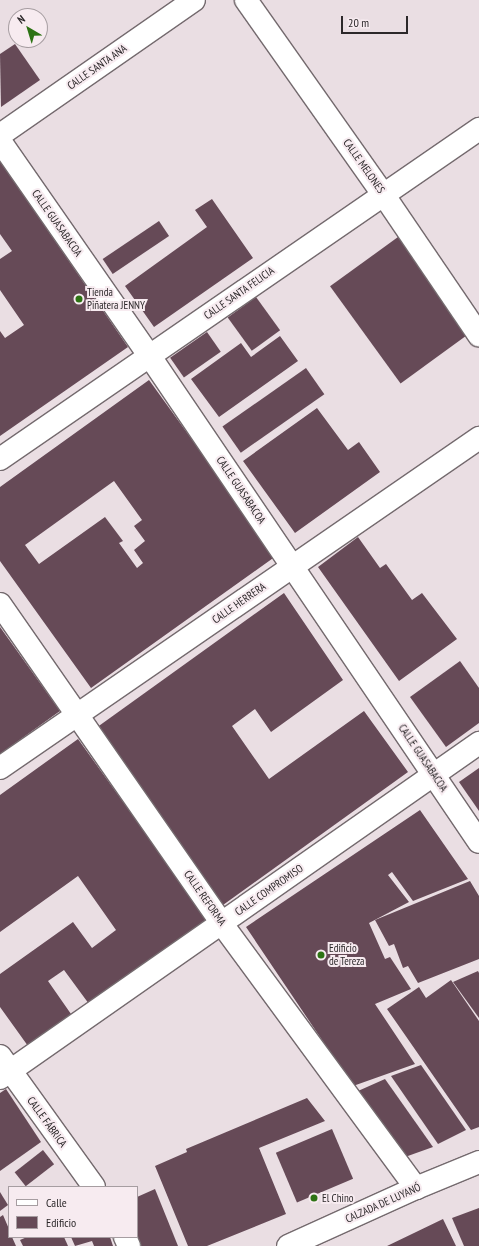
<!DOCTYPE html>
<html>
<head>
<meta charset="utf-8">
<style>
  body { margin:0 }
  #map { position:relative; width:479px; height:1246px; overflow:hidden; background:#eadee3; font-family:"PT Sans Narrow",sans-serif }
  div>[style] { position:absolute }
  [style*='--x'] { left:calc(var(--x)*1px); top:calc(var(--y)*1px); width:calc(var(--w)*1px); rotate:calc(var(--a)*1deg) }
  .building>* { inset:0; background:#664a57; transform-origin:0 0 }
  .roads { filter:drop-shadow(1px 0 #746a6e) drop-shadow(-1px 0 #746a6e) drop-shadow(0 1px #746a6e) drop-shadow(0 -1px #746a6e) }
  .street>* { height:22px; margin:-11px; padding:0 11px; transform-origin:11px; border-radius:11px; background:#fff }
  .secondary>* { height:22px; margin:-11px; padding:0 11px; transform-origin:11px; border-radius:11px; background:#fff }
  .dots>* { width:11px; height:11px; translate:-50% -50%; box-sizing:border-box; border:2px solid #f7ebf0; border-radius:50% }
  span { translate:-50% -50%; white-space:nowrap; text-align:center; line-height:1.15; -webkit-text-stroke:4px #f7ebf0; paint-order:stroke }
  .street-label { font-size:11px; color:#2c282a }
  .poi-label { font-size:11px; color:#2c282a }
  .left { translate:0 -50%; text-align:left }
  .legend { position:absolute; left:8px; top:1186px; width:130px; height:52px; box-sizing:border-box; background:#f7ebf0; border:1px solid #a69da1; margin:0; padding:5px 7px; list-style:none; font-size:12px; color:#2c282a }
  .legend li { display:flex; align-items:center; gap:8px; height:20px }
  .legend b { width:20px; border:1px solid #a69da1 }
  .north { position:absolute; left:8px; top:8px; width:40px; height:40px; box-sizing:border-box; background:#f7ebf0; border:1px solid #a69da1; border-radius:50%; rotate:322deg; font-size:11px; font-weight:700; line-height:16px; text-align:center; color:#2c282a }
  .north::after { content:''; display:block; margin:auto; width:14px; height:18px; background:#2d7314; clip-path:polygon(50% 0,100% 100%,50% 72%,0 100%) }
  .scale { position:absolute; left:341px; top:16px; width:67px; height:18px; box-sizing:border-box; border:2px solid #2c282a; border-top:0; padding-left:5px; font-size:12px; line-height:14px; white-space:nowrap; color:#2c282a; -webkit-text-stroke:3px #f7ebf0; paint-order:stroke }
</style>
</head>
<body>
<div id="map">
  <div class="building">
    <div style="clip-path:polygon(15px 44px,40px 80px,1px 107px,0 54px)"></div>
    <div style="clip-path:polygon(0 161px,128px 347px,0 436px,0 331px,5px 338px,24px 325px,0 290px,0 259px,12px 251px,0 234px)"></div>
    <div style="clip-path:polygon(212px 199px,253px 258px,154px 327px,125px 286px,207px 227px,195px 210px)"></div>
    <div style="left:159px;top:221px;width:18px;height:68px;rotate:56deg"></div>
    <div style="left:398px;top:237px;width:120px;height:84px;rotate:54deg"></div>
    <div style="left:256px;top:297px;width:41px;height:35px;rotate:54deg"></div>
    <div style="left:207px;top:332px;width:24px;height:45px;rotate:55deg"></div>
    <div style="clip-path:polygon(280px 336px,298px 361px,219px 417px,191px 379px,241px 343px,251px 357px)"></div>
    <div style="left:306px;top:368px;width:32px;height:102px;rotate:55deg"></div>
    <div style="clip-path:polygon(evenodd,149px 380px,276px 556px,91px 688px,0 561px,0 487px,149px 380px,114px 481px,142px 520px,134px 526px,145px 541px,134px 550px,143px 563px,137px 568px,119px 543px,123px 541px,105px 517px,39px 564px,25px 545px,114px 481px)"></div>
    <div style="clip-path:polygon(317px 408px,348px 450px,359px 442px,380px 472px,295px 533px,243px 461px)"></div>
    <div style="clip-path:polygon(358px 537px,380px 568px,386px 564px,412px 600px,422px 593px,457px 639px,399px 681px,318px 567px)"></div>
    <div style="clip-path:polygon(284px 593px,343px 680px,271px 732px,255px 709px,232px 726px,269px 779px,364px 711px,408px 772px,223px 905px,96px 728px)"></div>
    <div style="clip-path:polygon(0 627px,60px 711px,0 754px)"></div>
    <div style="clip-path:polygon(460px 661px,479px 688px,479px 723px,446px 747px,410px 697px)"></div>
    <div style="clip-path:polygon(78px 739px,207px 919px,89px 1004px,64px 970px,48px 981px,71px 1014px,28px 1046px,0 1007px,0 974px,73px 922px,92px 948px,116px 930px,78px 876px,0 932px,0 795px)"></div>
    <div style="clip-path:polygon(479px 768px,479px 811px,459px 782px)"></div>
    <div style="clip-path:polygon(420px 810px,468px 879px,413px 901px,392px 872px,388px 875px,409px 902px,369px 923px,385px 959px,390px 957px,411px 989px,375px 1004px,415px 1064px,353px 1086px,246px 927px)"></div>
    <div style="clip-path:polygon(470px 881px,479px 896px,479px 959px,418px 983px,408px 966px,403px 968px,394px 944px,389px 946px,375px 920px)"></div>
    <div style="clip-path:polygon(478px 971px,479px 973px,479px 1018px,453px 982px)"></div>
    <div style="clip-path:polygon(451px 980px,479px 1021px,479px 1127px,471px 1130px,387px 1009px,419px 987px,426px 998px)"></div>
    <div style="clip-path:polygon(421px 1065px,466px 1130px,438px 1144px,391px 1076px)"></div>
    <div style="clip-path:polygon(385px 1079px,433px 1147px,405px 1157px,358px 1091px)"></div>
    <div style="clip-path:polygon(6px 1089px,41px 1142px,0 1171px,0 1093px)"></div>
    <div style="clip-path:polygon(307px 1098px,325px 1121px,259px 1148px,286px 1214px,207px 1246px,188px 1246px,155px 1166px,187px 1152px,186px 1149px)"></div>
    <div style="left:332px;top:1129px;width:54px;height:61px;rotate:67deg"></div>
    <div style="left:43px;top:1150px;width:18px;height:36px;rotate:52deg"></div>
    <div style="clip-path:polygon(155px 1189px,178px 1246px,140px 1246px,137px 1238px,137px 1197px)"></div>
    <div style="clip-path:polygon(0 1192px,8px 1205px,0 1211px)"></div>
    <div style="clip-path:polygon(479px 1208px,479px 1246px,464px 1246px,452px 1218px)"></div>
    <div style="clip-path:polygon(3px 1215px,9px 1229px,9px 1237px,12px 1237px,16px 1246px,0 1246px,0 1217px)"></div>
    <div style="clip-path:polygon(443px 1219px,456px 1246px,387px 1246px,414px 1233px)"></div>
    <div style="clip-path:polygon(27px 1237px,64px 1237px,68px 1246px,23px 1246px,20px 1240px)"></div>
    <div style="clip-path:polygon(71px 1237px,110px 1237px,113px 1246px,94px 1246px,92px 1241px,75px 1246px)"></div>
  </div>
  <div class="roads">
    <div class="street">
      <div style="--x:246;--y:0;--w:237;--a:54.8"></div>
      <div style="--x:383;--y:194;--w:171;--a:55.8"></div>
      <div style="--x:0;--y:135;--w:236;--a:-34.8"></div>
      <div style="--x:0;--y:141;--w:261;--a:55.2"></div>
      <div style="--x:149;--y:355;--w:588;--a:55.88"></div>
      <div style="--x:0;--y:459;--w:582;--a:-34.56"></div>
      <div style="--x:0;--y:768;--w:582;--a:-34.56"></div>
      <div style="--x:0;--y:1078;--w:585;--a:-34.97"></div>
    </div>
    <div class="secondary">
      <div style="--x:0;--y:604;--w:389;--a:55.2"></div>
      <div style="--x:222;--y:924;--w:328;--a:53.7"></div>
      <div style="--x:0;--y:1056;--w:161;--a:54.3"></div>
      <div style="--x:125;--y:1237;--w:10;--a:66"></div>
      <div style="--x:288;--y:1246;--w:141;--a:-24.4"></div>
      <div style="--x:416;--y:1188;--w:68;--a:-22.4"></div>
    </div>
  </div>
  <div class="dots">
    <div style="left:79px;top:299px;background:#2d7314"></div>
    <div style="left:321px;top:955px;background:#2d7314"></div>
    <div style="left:314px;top:1198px;background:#2d7314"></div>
  </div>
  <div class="street-label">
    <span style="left:97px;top:67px;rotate:-35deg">CALLE SANTA ANA</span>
    <span style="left:364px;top:166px;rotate:55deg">CALLE MELONES</span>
    <span style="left:57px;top:223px;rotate:55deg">CALLE GUASABACOA</span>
    <span style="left:239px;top:293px;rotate:-35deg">CALLE SANTA FELICIA</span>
    <span style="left:241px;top:490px;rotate:56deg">CALLE GUASABACOA</span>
    <span style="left:239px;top:603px;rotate:-35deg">CALLE HERRERA</span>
    <span style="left:423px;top:758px;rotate:56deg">CALLE GUASABACOA</span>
    <span style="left:269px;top:890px;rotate:-35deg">CALLE COMPROMISO</span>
    <span style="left:205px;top:898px;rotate:55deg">CALLE REFORMA</span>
    <span style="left:47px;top:1122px;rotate:54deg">CALLE FÁBRICA</span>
    <span style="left:383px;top:1203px;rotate:-24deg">CALZADA DE LUYANÓ</span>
  </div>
  <div class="poi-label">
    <span class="left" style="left:87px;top:299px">Tienda<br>Piñatera JENNY</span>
    <span class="left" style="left:329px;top:955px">Edificio<br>de Tereza</span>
    <span class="left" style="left:322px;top:1198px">El Chino</span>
  </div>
  <ul class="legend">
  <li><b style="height:5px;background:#fff"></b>Calle</li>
  <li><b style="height:11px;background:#664a57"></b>Edificio</li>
  </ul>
  <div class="north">N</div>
  <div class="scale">20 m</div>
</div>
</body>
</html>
